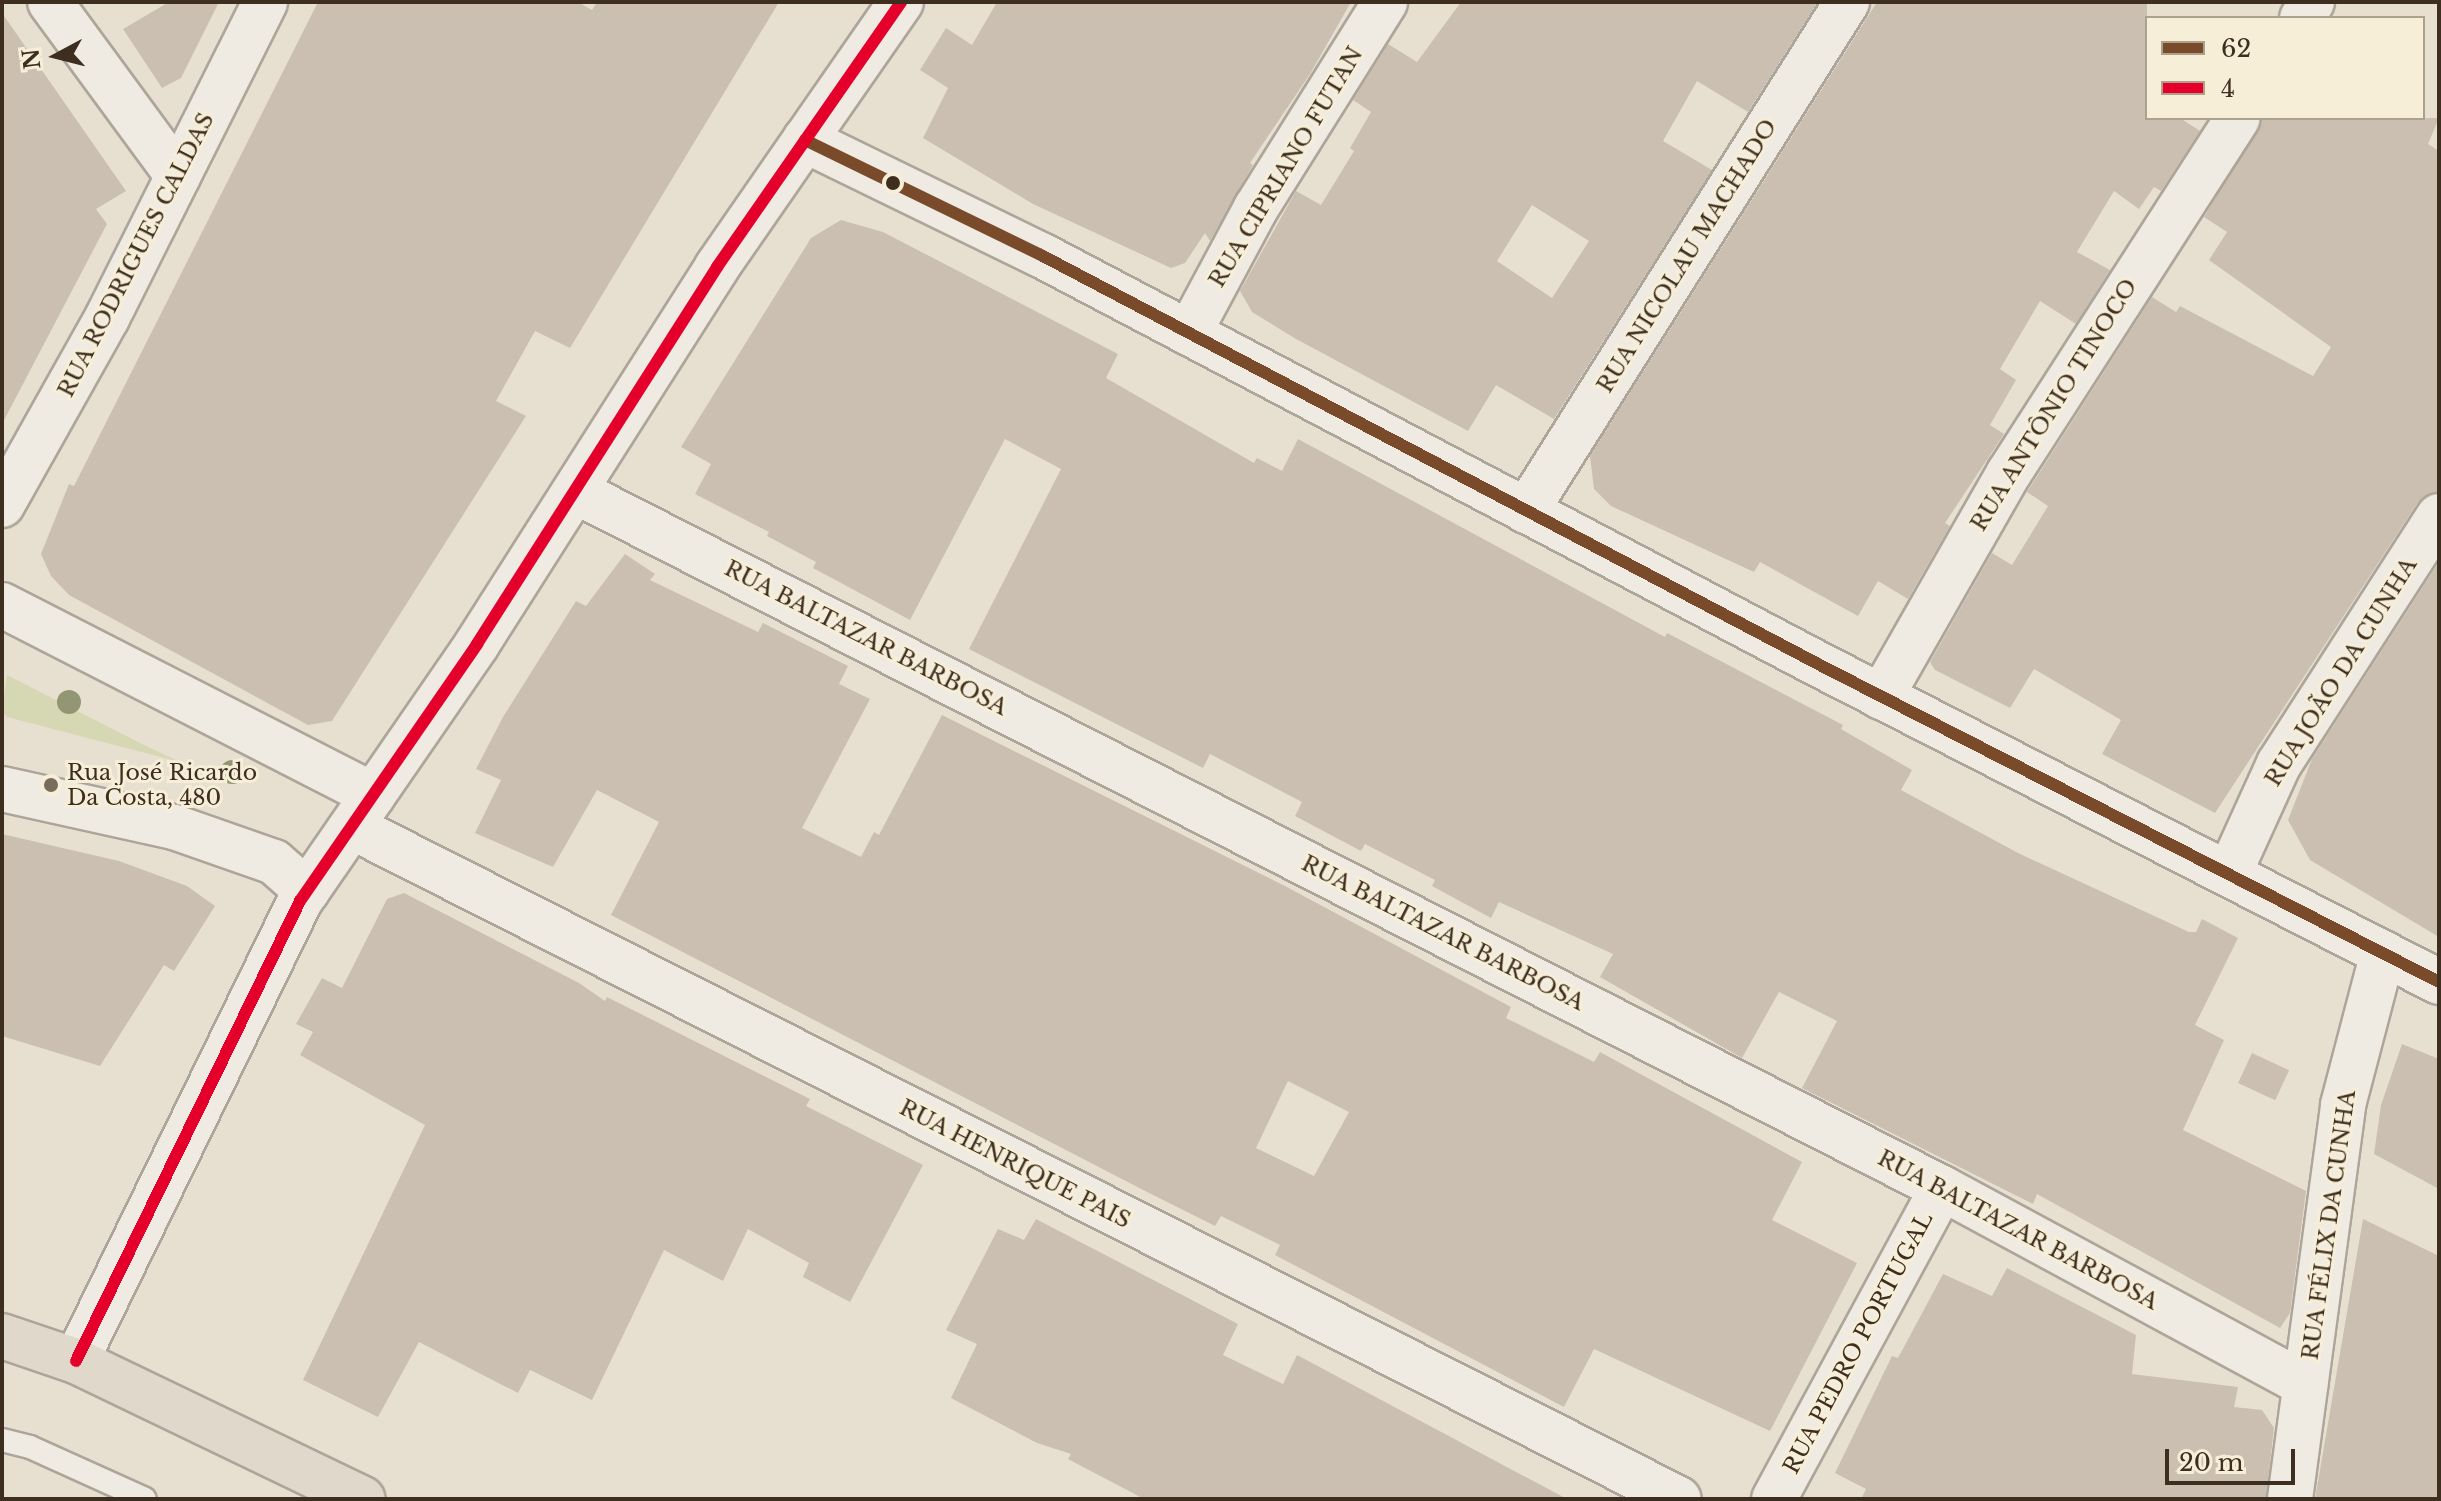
<!DOCTYPE html>
<html>
<head>
<meta charset="utf-8">
<style>
  body { margin:0 }
  #map { position:relative; width:2441px; height:1501px; overflow:hidden; background:#e7e0d1; font-family:"Libre Baskerville",serif }
  div>[style] { position:absolute }
  [style*='--x'] { left:calc(var(--x)*1px); top:calc(var(--y)*1px); width:calc(var(--w)*1px); rotate:calc(var(--a)*1deg) }
  .green>* { inset:0; background:#d6d7b3 }
  .building>* { inset:0; background:#cbbfb2; transform-origin:0 0 }
  .roads { filter:drop-shadow(2px 0 #ada599) drop-shadow(-2px 0 #ada599) drop-shadow(0 2px #ada599) drop-shadow(0 -2px #ada599) }
  .service>* { height:22px; margin:-11px; padding:0 11px; transform-origin:11px; border-radius:11px; background:#efebe3 }
  .minor>* { height:44px; margin:-22px; padding:0 22px; transform-origin:22px; border-radius:22px; background:#efebe3 }
  .tertiary>* { height:44px; margin:-22px; padding:0 22px; transform-origin:22px; border-radius:22px; background:#efebe3 }
  .trunk>* { height:44px; margin:-22px; padding:0 22px; transform-origin:22px; border-radius:22px; background:#e0d9cb }
  .bus-1>* { height:12px; margin:-6px; padding:0 6px; transform-origin:6px; border-radius:6px; background:#7a4b2a }
  .bus-2>* { height:12px; margin:-6px; padding:0 6px; transform-origin:6px; border-radius:6px; background:#e4002b }
  .trees>* { width:24px; height:24px; margin:-12px; border-radius:50%; background:#929673 }
  .dots>* { width:22px; height:22px; translate:-50% -50%; box-sizing:border-box; border:4px solid #f7eed8; border-radius:50% }
  span { translate:-50% -50%; white-space:nowrap; text-align:center; line-height:1.15; -webkit-text-stroke:6px #f7eed8; paint-order:stroke }
  .street-label { font-size:22px; color:#3d2e20 }
  .poi-label { font-size:22px; color:#3d2e20 }
  .left { translate:0 -50%; text-align:left }
  .frame { position:absolute; inset:0; border:4px solid #3d2e20; pointer-events:none }
  .legend { position:absolute; left:2145px; top:16px; width:280px; height:104px; box-sizing:border-box; background:#f7eed8; border:2px solid #ada18e; margin:0; padding:10px 14px; list-style:none; font-size:24px; color:#3d2e20 }
  .legend li { display:flex; align-items:center; gap:16px; height:40px }
  .legend b { width:40px; border:2px solid #ada18e }
  .north { position:absolute; left:16px; top:16px; width:80px; height:80px; -webkit-text-stroke:6px #f7eed8; paint-order:stroke; rotate:263deg; font-size:22px; font-weight:700; line-height:32px; text-align:center; color:#3d2e20 }
  .north::after { content:''; display:block; margin:auto; width:28px; height:36px; background:#3d2e20; clip-path:polygon(50% 0,100% 100%,50% 72%,0 100%) }
  .scale { position:absolute; left:2165px; top:1449px; width:130px; height:36px; box-sizing:border-box; border:4px solid #3d2e20; border-top:0; padding-left:10px; font-size:24px; line-height:28px; white-space:nowrap; color:#3d2e20; -webkit-text-stroke:6px #f7eed8; paint-order:stroke }
</style>
</head>
<body>
<div id="map">
  <div class="green">
    <div style="clip-path:polygon(7px 675px,140px 743px,180px 762px,7px 717px,2px 711px)"></div>
  </div>
  <div class="building">
    <div style="clip-path:polygon(169px 2px,219px 2px,181px 78px,162px 88px,123px 29px)"></div>
    <div style="clip-path:polygon(318px 2px,578px 2px,592px 10px,597px 2px,779px 2px,570px 348px,535px 331px,496px 401px,526px 416px,332px 721px,308px 725px,69px 595px,51px 576px,41px 554px,69px 484px,74px 486px)"></div>
    <div style="clip-path:polygon(997px 2px,1351px 2px,1310px 74px,1250px 163px,1253px 165px,1210px 241px,1205px 233px,1185px 263px,1171px 268px,1033px 204px,923px 138px,948px 88px,920px 70px,946px 28px,972px 45px)"></div>
    <div style="clip-path:polygon(evenodd,1461px 2px,1817px 3px,1748px 112px,1697px 81px,1663px 141px,1712px 170px,1554px 419px,1496px 385px,1468px 431px,1296px 339px,1252px 312px,1240px 291px,1296px 191px,1321px 205px,1354px 151px,1350px 148px,1371px 112px,1353px 100px,1388px 44px,1417px 62px,1461px 2px,1532px 205px,1589px 241px,1552px 298px,1497px 261px,1532px 205px)"></div>
    <div style="clip-path:polygon(1877px 2px,2147px 2px,2147px 118px,2180px 118px,2200px 131px,2161px 191px,2154px 187px,2139px 209px,2114px 191px,2077px 252px,2110px 270px,2076px 324px,2040px 301px,2000px 369px,2016px 380px,1990px 425px,2004px 434px,1945px 523px,1950px 526px,1908px 599px,1878px 581px,1858px 616px,1760px 562px,1754px 572px,1611px 506px,1594px 489px,1590px 456px)"></div>
    <div style="clip-path:polygon(2px 13px,126px 191px,96px 209px,107px 224px,2px 424px)"></div>
    <div style="clip-path:polygon(2263px 118px,2439px 118px,2428px 144px,2439px 151px,2439px 491px,2418px 502px,2215px 813px,2102px 754px,2121px 720px,2034px 669px,2010px 708px,1935px 670px,1930px 662px,1992px 553px,2012px 565px,2048px 506px,2027px 492px,2152px 297px,2176px 312px,2180px 306px,2313px 376px,2331px 347px,2209px 260px,2227px 232px,2204px 217px)"></div>
    <div style="clip-path:polygon(841px 220px,883px 232px,1118px 354px,1106px 378px,1254px 463px,1257px 458px,1282px 471px,1298px 439px,1665px 637px,1667px 633px,1843px 725px,1841px 729px,1912px 770px,1901px 790px,2020px 854px,2189px 932px,2196px 932px,2202px 919px,2238px 938px,2195px 1025px,2224px 1040px,2183px 1130px,2306px 1191px,2290px 1313px,2280px 1328px,2037px 1194px,2033px 1204px,1802px 1088px,1837px 1021px,1779px 992px,1742px 1058px,1600px 977px,1613px 954px,1499px 902px,1491px 918px,1432px 886px,1435px 880px,1365px 844px,1361px 851px,1295px 816px,1302px 802px,1210px 754px,1203px 768px,969px 649px,1061px 469px,1005px 439px,910px 620px,813px 568px,816px 562px,767px 536px,769px 532px,695px 494px,711px 464px,681px 447px,811px 238px)"></div>
    <div style="clip-path:polygon(evenodd,625px 554px,655px 574px,650px 580px,758px 632px,763px 623px,848px 666px,839px 684px,870px 699px,802px 828px,861px 857px,874px 832px,879px 835px,942px 715px,1283px 885px,1511px 1007px,1506px 1018px,1594px 1062px,1600px 1052px,1802px 1162px,1772px 1220px,1857px 1263px,1770px 1431px,1594px 1349px,1564px 1407px,1275px 1255px,1280px 1245px,1221px 1216px,1215px 1226px,1149px 1193px,611px 915px,659px 822px,597px 790px,553px 867px,475px 833px,501px 780px,476px 769px,503px 717px,576px 601px,586px 606px,625px 554px,1288px 1081px,1349px 1112px,1314px 1176px,1256px 1148px,1288px 1081px)"></div>
    <div style="clip-path:polygon(2439px 562px,2439px 937px,2310px 860px,2288px 820px,2312px 759px)"></div>
    <div style="clip-path:polygon(2px 834px,119px 861px,187px 886px,215px 906px,174px 971px,164px 965px,100px 1066px,2px 1036px)"></div>
    <div style="clip-path:polygon(404px 893px,579px 983px,605px 1001px,607px 997px,810px 1099px,806px 1106px,923px 1165px,850px 1302px,803px 1277px,809px 1263px,748px 1229px,723px 1281px,664px 1250px,592px 1400px,530px 1370px,518px 1393px,419px 1342px,378px 1417px,303px 1380px,425px 1125px,300px 1055px,313px 1032px,296px 1024px,322px 978px,342px 988px,387px 899px)"></div>
    <div style="clip-path:polygon(2402px 1044px,2439px 1059px,2439px 1189px,2374px 1154px,2381px 1105px)"></div>
    <div style="left:2252px;top:1053px;width:41px;height:33px;rotate:25deg"></div>
    <div style="clip-path:polygon(1036px 1219px,1238px 1324px,1223px 1355px,1283px 1384px,1297px 1355px,1567px 1499px,1144px 1499px,1068px 1459px,1071px 1454px,1037px 1443px,951px 1398px,977px 1344px,946px 1330px,998px 1229px,1024px 1240px)"></div>
    <div style="clip-path:polygon(2363px 1219px,2439px 1256px,2439px 1499px,2315px 1499px)"></div>
    <div style="clip-path:polygon(2007px 1268px,2136px 1335px,2132px 1374px,2238px 1387px,2234px 1407px,2262px 1410px,2274px 1428px,2266px 1499px,1861px 1499px,1866px 1489px,1835px 1473px,1892px 1356px,1898px 1358px,1943px 1274px,1992px 1296px)"></div>
  </div>
  <div class="roads">
    <div class="service">
      <div style="--x:2;--y:1440;--w:29;--a:14"></div>
      <div style="--x:30;--y:1447;--w:126;--a:24.3"></div>
    </div>
    <div class="minor">
      <div style="--x:50;--y:2;--w:216;--a:53.7"></div>
      <div style="--x:2302;--y:18;--w:19;--a:-58"></div>
      <div style="--x:1189;--y:333;--w:142;--a:-61.8"></div>
      <div style="--x:1256;--y:208;--w:243;--a:-57.9"></div>
      <div style="--x:575;--y:491;--w:1534;--a:27.02"></div>
      <div style="--x:1942;--y:1188;--w:413;--a:28.4"></div>
      <div style="--x:2;--y:505;--w:214;--a:-60.7"></div>
      <div style="--x:107;--y:318;--w:353;--a:-63.4"></div>
      <div style="--x:1526;--y:511;--w:602;--a:-57.76"></div>
      <div style="--x:2;--y:605;--w:417;--a:27.1"></div>
      <div style="--x:1881;--y:697;--w:258;--a:-60.3"></div>
      <div style="--x:2009;--y:473;--w:422;--a:-57.2"></div>
      <div style="--x:2;--y:789;--w:176;--a:12.5"></div>
      <div style="--x:174;--y:827;--w:106;--a:19.3"></div>
      <div style="--x:274;--y:862;--w:44;--a:41.3"></div>
      <div style="--x:352;--y:827;--w:1487;--a:26.86"></div>
      <div style="--x:2229;--y:874;--w:121;--a:-65.6"></div>
      <div style="--x:2279;--y:764;--w:295;--a:-57.2"></div>
      <div style="--x:76;--y:1361;--w:512;--a:-64.04"></div>
      <div style="--x:300;--y:901;--w:312;--a:-55.4"></div>
      <div style="--x:477;--y:644;--w:447;--a:-57.5"></div>
      <div style="--x:717;--y:267;--w:155;--a:-55.3"></div>
      <div style="--x:1774;--y:1499;--w:353;--a:-61.6"></div>
      <div style="--x:2290;--y:1499;--w:398;--a:-82.3"></div>
      <div style="--x:2343;--y:1105;--w:157;--a:-75.3"></div>
    </div>
    <div class="tertiary">
      <div style="--x:901;--y:2;--w:168;--a:124.8"></div>
      <div style="--x:805;--y:140;--w:263;--a:26"></div>
      <div style="--x:1041;--y:255;--w:876;--a:27.76"></div>
      <div style="--x:1816;--y:663;--w:700;--a:27.11"></div>
    </div>
    <div class="trunk">
      <div style="--x:2;--y:1336;--w:78;--a:18.7"></div>
      <div style="--x:76;--y:1361;--w:318;--a:25.7"></div>
    </div>
  </div>
  <div class="bus-1">
    <div style="--x:805;--y:140;--w:263;--a:26"></div>
    <div style="--x:1041;--y:255;--w:876;--a:27.76"></div>
    <div style="--x:1816;--y:663;--w:700;--a:27.11"></div>
  </div>
  <div class="bus-2">
    <div style="--x:76;--y:1361;--w:512;--a:-64.04"></div>
    <div style="--x:300;--y:901;--w:312;--a:-55.4"></div>
    <div style="--x:477;--y:644;--w:447;--a:-57.5"></div>
    <div style="--x:717;--y:267;--w:323;--a:-55.2"></div>
  </div>
  <div class="trees">
    <div style="left:69px;top:702px"></div>
    <div style="left:232px;top:772px"></div>
  </div>
  <div class="dots">
    <div style="left:893px;top:183px;background:#3d2e20"></div>
    <div style="left:51px;top:785px;background:#786c5e"></div>
  </div>
  <div class="street-label">
    <span style="left:1286px;top:167px;rotate:-59deg">RUA CIPRIANO FUTAN</span>
    <span style="left:136px;top:255px;rotate:-63deg">RUA RODRIGUES CALDAS</span>
    <span style="left:1687px;top:256px;rotate:-58deg">RUA NICOLAU MACHADO</span>
    <span style="left:2054px;top:405px;rotate:-58deg">RUA ANTÔNIO TINOCO</span>
    <span style="left:866px;top:638px;rotate:27deg">RUA BALTAZAR BARBOSA</span>
    <span style="left:2341px;top:672px;rotate:-58deg">RUA JOÃO DA CUNHA</span>
    <span style="left:1443px;top:933px;rotate:27deg">RUA BALTAZAR BARBOSA</span>
    <span style="left:1015px;top:1164px;rotate:27deg">RUA HENRIQUE PAIS</span>
    <span style="left:2329px;top:1225px;rotate:-82deg">RUA FÉLIX DA CUNHA</span>
    <span style="left:2018px;top:1230px;rotate:28deg">RUA BALTAZAR BARBOSA</span>
    <span style="left:1858px;top:1343px;rotate:-62deg">RUA PEDRO PORTUGAL</span>
  </div>
  <div class="poi-label">
    <span class="left" style="left:67px;top:785px">Rua José Ricardo<br>Da Costa, 480</span>
  </div>
  <div class="frame"></div>
  <ul class="legend">
  <li><b style="height:10px;background:#7a4b2a"></b>62</li>
  <li><b style="height:10px;background:#e4002b"></b>4</li>
  </ul>
  <div class="north">N</div>
  <div class="scale">20 m</div>
</div>
</body>
</html>
